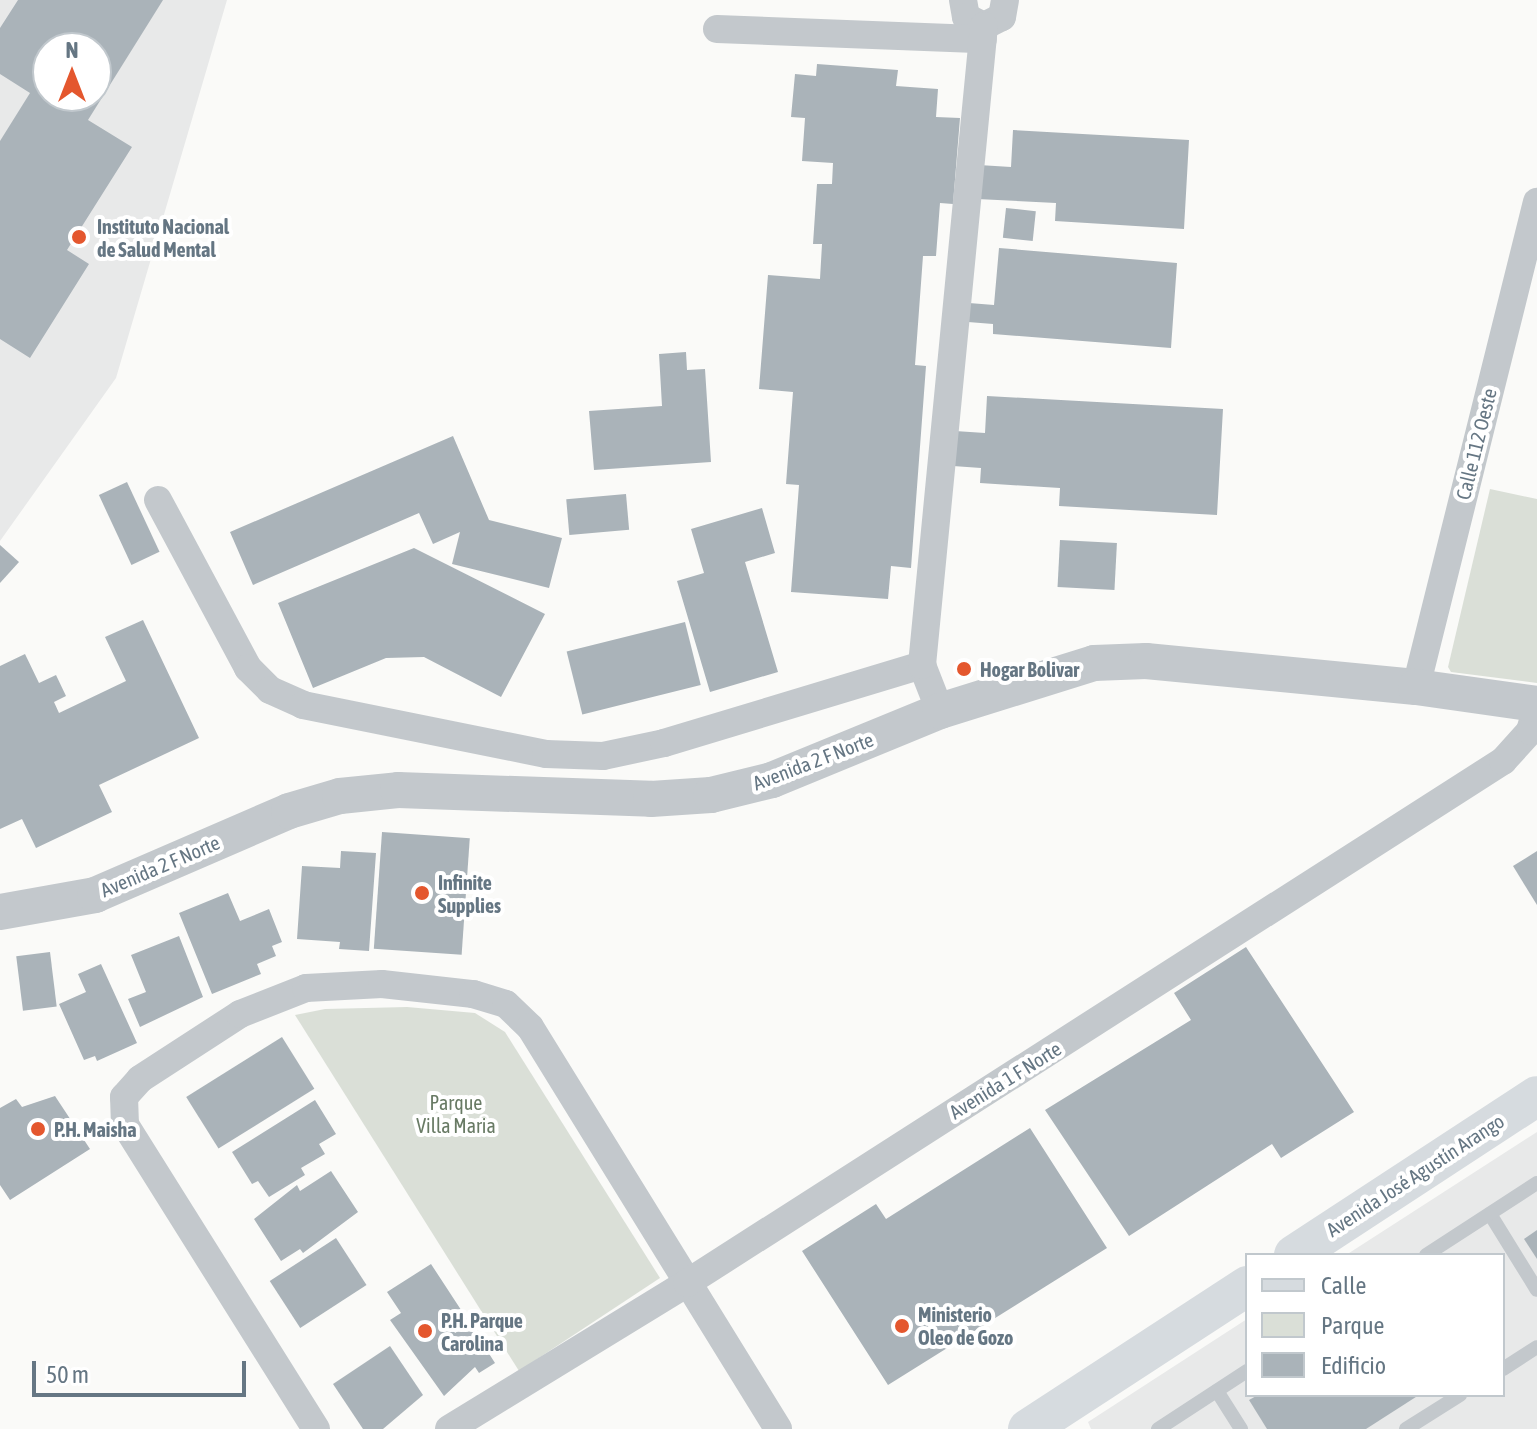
<!DOCTYPE html>
<html>
<head>
<meta charset="utf-8">
<style>
  body { margin:0 }
  #map { position:relative; width:1537px; height:1429px; overflow:hidden; background:#fafaf8; font-family:"Asap Condensed",sans-serif }
  div>[style] { position:absolute }
  [style*='--x'] { left:calc(var(--x)*1px); top:calc(var(--y)*1px); width:calc(var(--w)*1px); rotate:calc(var(--a)*1deg) }
  .built>* { inset:0; background:#e8e9e9 }
  .green>* { inset:0; background:#dadfd7 }
  .building>* { inset:0; background:#aab3b9; transform-origin:0 0 }
  .service>* { height:14px; margin:-7px; padding:0 7px; transform-origin:7px; border-radius:7px; background:#c3c8cc }
  .minor>* { height:28px; margin:-14px; padding:0 14px; transform-origin:14px; border-radius:14px; background:#c3c8cc }
  .tertiary>* { height:36px; margin:-18px; padding:0 18px; transform-origin:18px; border-radius:18px; background:#c3c8cc }
  .secondary>* { height:40px; margin:-20px; padding:0 20px; transform-origin:20px; border-radius:20px; background:#d6dbdf }
  .dots>* { width:22px; height:22px; translate:-50% -50%; box-sizing:border-box; border:4px solid #fff; border-radius:50% }
  span { translate:-50% -50%; white-space:nowrap; text-align:center; line-height:1.15; -webkit-text-stroke:8px #fff; paint-order:stroke }
  .poi-label { font-size:20px; color:#657683; font-weight:700 }
  .left { translate:0 -50%; text-align:left }
  .street-label { font-size:20px; color:#657683 }
  .park-label { font-size:20px; color:#687a64 }
  .legend { position:absolute; left:1245px; top:1253px; width:260px; height:144px; box-sizing:border-box; background:#fff; border:2px solid #c1c8cd; margin:0; padding:10px 14px; list-style:none; font-size:24px; color:#657683 }
  .legend li { display:flex; align-items:center; gap:16px; height:40px }
  .legend b { width:40px; border:2px solid #c1c8cd }
  .north { position:absolute; left:32px; top:32px; width:80px; height:80px; box-sizing:border-box; background:#fff; border:2px solid #c1c8cd; border-radius:50%; rotate:0deg; font-size:22px; font-weight:700; line-height:32px; text-align:center; color:#657683 }
  .north::after { content:''; display:block; margin:auto; width:28px; height:36px; background:#e4572e; clip-path:polygon(50% 0,100% 100%,50% 72%,0 100%) }
  .scale { position:absolute; left:32px; top:1361px; width:214px; height:36px; box-sizing:border-box; border:4px solid #657683; border-top:0; padding-left:10px; font-size:24px; line-height:28px; white-space:nowrap; color:#657683; -webkit-text-stroke:6px #fff; paint-order:stroke }
</style>
</head>
<body>
<div id="map">
  <div class="built">
    <div style="clip-path:polygon(evenodd,0 0,227px 0,116px 378px,0 541px,0 0,48px 48px,96px 48px,96px 96px,48px 96px,48px 48px)"></div>
    <div style="clip-path:polygon(1537px 1132px,1537px 1429px,1091px 1429px,1088px 1422px,1247px 1319px,1247px 1395px,1503px 1395px,1503px 1255px,1346px 1255px)"></div>
  </div>
  <div class="green">
    <div style="clip-path:polygon(1490px 489px,1537px 499px,1537px 683px,1451px 672px,1448px 667px)"></div>
    <div style="clip-path:polygon(407px 1007px,475px 1013px,505px 1032px,660px 1278px,519px 1371px,295px 1015px,325px 1009px)"></div>
  </div>
  <div class="building">
    <div style="clip-path:polygon(evenodd,18px 0,163px 0,88px 120px,132px 147px,67px 250px,89px 264px,30px 358px,0 339px,0 141px,30px 93px,0 74px,0 28px,18px 0,48px 48px,96px 48px,96px 96px,48px 96px,48px 48px)"></div>
    <div style="clip-path:polygon(817px 64px,898px 70px,896px 86px,938px 89px,936px 117px,960px 118px,953px 204px,940px 203px,936px 256px,923px 256px,915px 365px,926px 366px,911px 568px,891px 566px,888px 599px,791px 592px,799px 485px,786px 484px,793px 392px,759px 389px,768px 275px,820px 279px,822px 244px,813px 244px,817px 184px,832px 184px,833px 163px,802px 161px,805px 118px,791px 117px,795px 74px,816px 76px)"></div>
    <div style="clip-path:polygon(1013px 130px,1189px 140px,1184px 229px,1055px 221px,1056px 203px,977px 199px,979px 165px,1011px 167px)"></div>
    <div style="left:1006px;top:208px;width:30px;height:30px;rotate:6deg"></div>
    <div style="clip-path:polygon(999px 248px,1177px 263px,1171px 348px,993px 334px,993px 324px,968px 322px,969px 303px,994px 305px)"></div>
    <div style="clip-path:polygon(686px 352px,687px 370px,705px 369px,711px 462px,594px 470px,589px 411px,662px 406px,659px 354px)"></div>
    <div style="clip-path:polygon(987px 396px,1223px 409px,1217px 515px,1059px 506px,1060px 488px,980px 483px,981px 468px,953px 466px,955px 431px,985px 433px)"></div>
    <div style="clip-path:polygon(453px 436px,489px 520px,562px 538px,549px 588px,452px 564px,460px 532px,433px 544px,419px 513px,253px 585px,230px 532px)"></div>
    <div style="left:127px;top:482px;width:77px;height:31px;rotate:65deg"></div>
    <div style="left:626px;top:494px;width:36px;height:60px;rotate:85deg"></div>
    <div style="clip-path:polygon(762px 508px,775px 553px,745px 562px,778px 672px,710px 692px,677px 581px,704px 573px,691px 529px)"></div>
    <div style="left:1060px;top:540px;width:57px;height:47px;rotate:3deg"></div>
    <div style="clip-path:polygon(0 545px,19px 562px,0 583px)"></div>
    <div style="clip-path:polygon(414px 548px,545px 614px,501px 697px,424px 657px,386px 658px,313px 688px,278px 603px)"></div>
    <div style="clip-path:polygon(143px 620px,199px 738px,99px 785px,112px 812px,36px 848px,22px 819px,0 829px,0 666px,25px 654px,39px 683px,56px 675px,66px 696px,54px 702px,59px 713px,126px 681px,105px 637px)"></div>
    <div style="left:685px;top:622px;width:65px;height:122px;rotate:76deg"></div>
    <div style="left:382px;top:832px;width:88px;height:117px;rotate:4deg"></div>
    <div style="clip-path:polygon(341px 851px,376px 853px,369px 951px,339px 949px,340px 942px,297px 939px,302px 866px,340px 868px)"></div>
    <div style="clip-path:polygon(1537px 851px,1537px 905px,1513px 866px)"></div>
    <div style="clip-path:polygon(228px 893px,240px 921px,269px 909px,282px 942px,272px 946px,276px 956px,257px 964px,261px 974px,212px 994px,179px 913px)"></div>
    <div style="clip-path:polygon(179px 936px,203px 997px,140px 1027px,128px 999px,146px 992px,131px 955px)"></div>
    <div style="clip-path:polygon(1246px 947px,1354px 1112px,1281px 1158px,1272px 1144px,1129px 1236px,1045px 1110px,1191px 1020px,1174px 993px)"></div>
    <div style="left:50px;top:952px;width:55px;height:34px;rotate:83deg"></div>
    <div style="clip-path:polygon(101px 964px,137px 1043px,97px 1061px,95px 1056px,84px 1060px,59px 1004px,86px 992px,78px 974px)"></div>
    <div style="left:282px;top:1037px;width:61px;height:113px;rotate:58deg"></div>
    <div style="clip-path:polygon(55px 1096px,90px 1149px,10px 1200px,0 1185px,0 1108px,16px 1099px,22px 1107px)"></div>
    <div style="clip-path:polygon(315px 1100px,336px 1134px,319px 1144px,325px 1154px,301px 1168px,305px 1175px,269px 1197px,258px 1181px,252px 1184px,232px 1152px)"></div>
    <div style="clip-path:polygon(1030px 1128px,1107px 1248px,888px 1385px,802px 1251px,876px 1204px,886px 1219px)"></div>
    <div style="clip-path:polygon(331px 1171px,358px 1212px,303px 1253px,300px 1249px,281px 1261px,254px 1219px,297px 1185px,300px 1191px)"></div>
    <div style="clip-path:polygon(1537px 1230px,1537px 1259px,1524px 1239px)"></div>
    <div style="left:336px;top:1238px;width:56px;height:79px;rotate:57deg"></div>
    <div style="clip-path:polygon(431px 1264px,467px 1319px,452px 1328px,455px 1333px,470px 1324px,495px 1363px,479px 1373px,475px 1367px,444px 1396px,390px 1320px,401px 1313px,387px 1292px)"></div>
    <div style="clip-path:polygon(390px 1346px,423px 1395px,383px 1429px,363px 1429px,333px 1384px)"></div>
    <div style="clip-path:polygon(1258px 1395px,1419px 1395px,1366px 1429px,1267px 1429px,1249px 1400px)"></div>
  </div>
  <div class="service">
    <div style="--x:1490;--y:1214;--w:89;--a:58.3"></div>
    <div style="--x:1426;--y:1255;--w:132;--a:-33"></div>
    <div style="--x:1503;--y:1369;--w:40;--a:-32.9"></div>
    <div style="--x:1217;--y:1391;--w:45;--a:57.7"></div>
    <div style="--x:1158;--y:1429;--w:106;--a:-33.1"></div>
    <div style="--x:1406;--y:1429;--w:64;--a:-32.2"></div>
  </div>
  <div class="minor">
    <div style="--x:963;--y:0;--w:17;--a:80"></div>
    <div style="--x:966;--y:17;--w:20;--a:27"></div>
    <div style="--x:984;--y:26;--w:20;--a:-27"></div>
    <div style="--x:1002;--y:17;--w:17;--a:-80"></div>
    <div style="--x:717;--y:29;--w:266;--a:2.2"></div>
    <div style="--x:158;--y:500;--w:191;--a:61.8"></div>
    <div style="--x:248;--y:668;--w:31;--a:45"></div>
    <div style="--x:270;--y:690;--w:36;--a:24"></div>
    <div style="--x:303;--y:705;--w:248;--a:11.4"></div>
    <div style="--x:546;--y:754;--w:57;--a:2"></div>
    <div style="--x:603;--y:756;--w:62;--a:-12"></div>
    <div style="--x:664;--y:743;--w:270;--a:-16.8"></div>
    <div style="--x:1416;--y:687;--w:500;--a:-76"></div>
    <div style="--x:940;--y:711;--w:49;--a:-111.4"></div>
    <div style="--x:922;--y:665;--w:642;--a:-84.46"></div>
    <div style="--x:316;--y:1429;--w:359;--a:-122.1"></div>
    <div style="--x:125;--y:1125;--w:28;--a:-92"></div>
    <div style="--x:124;--y:1097;--w:24;--a:-48"></div>
    <div style="--x:140;--y:1079;--w:119;--a:-33"></div>
    <div style="--x:240;--y:1014;--w:71;--a:-21.5"></div>
    <div style="--x:306;--y:988;--w:76;--a:-3"></div>
    <div style="--x:382;--y:984;--w:92;--a:6.3"></div>
    <div style="--x:473;--y:994;--w:34;--a:17"></div>
    <div style="--x:506;--y:1004;--w:33;--a:44"></div>
    <div style="--x:530;--y:1027;--w:472;--a:58.3"></div>
    <div style="--x:449;--y:1429;--w:279;--a:-31.5"></div>
    <div style="--x:687;--y:1283;--w:969;--a:-32.61"></div>
    <div style="--x:1503;--y:761;--w:40;--a:-48"></div>
    <div style="--x:1530;--y:731;--w:25;--a:-74"></div>
  </div>
  <div class="tertiary">
    <div style="--x:0;--y:912;--w:97;--a:-10.1"></div>
    <div style="--x:95;--y:895;--w:211;--a:-23.4"></div>
    <div style="--x:289;--y:811;--w:53;--a:-16.4"></div>
    <div style="--x:340;--y:796;--w:58;--a:-5.9"></div>
    <div style="--x:398;--y:790;--w:253;--a:2"></div>
    <div style="--x:651;--y:799;--w:60;--a:-3.8"></div>
    <div style="--x:711;--y:795;--w:63;--a:-13.8"></div>
    <div style="--x:772;--y:780;--w:182;--a:-22.3"></div>
    <div style="--x:940;--y:711;--w:161;--a:-17.3"></div>
    <div style="--x:1094;--y:663;--w:52;--a:-2.2"></div>
    <div style="--x:1146;--y:661;--w:271;--a:5.5"></div>
    <div style="--x:1416;--y:687;--w:122;--a:8"></div>
  </div>
  <div class="secondary">
    <div style="--x:1294;--y:1255;--w:290;--a:-33.2"></div>
    <div style="--x:1028;--y:1429;--w:262;--a:-33.1"></div>
  </div>
  <div class="dots">
    <div style="left:79px;top:237px;background:#e4572e"></div>
    <div style="left:964px;top:669px;background:#e4572e"></div>
    <div style="left:422px;top:893px;background:#e4572e"></div>
    <div style="left:38px;top:1129px;background:#e4572e"></div>
    <div style="left:902px;top:1326px;background:#e4572e"></div>
    <div style="left:425px;top:1331px;background:#e4572e"></div>
  </div>
  <div class="poi-label">
    <span class="left" style="left:97px;top:238px">Instituto Nacional<br>de Salud Mental</span>
    <span class="left" style="left:980px;top:669px">Hogar Bolivar</span>
    <span class="left" style="left:438px;top:894px">Infinite<br>Supplies</span>
    <span class="left" style="left:54px;top:1129px">P.H. Maisha</span>
    <span class="left" style="left:918px;top:1326px">Ministerio<br>Oleo de Gozo</span>
    <span class="left" style="left:441px;top:1332px">P.H. Parque<br>Carolina</span>
  </div>
  <div class="street-label">
    <span style="left:1476px;top:444px;rotate:-76deg">Calle 112 Oeste</span>
    <span style="left:813px;top:761px;rotate:-21deg">Avenida 2 F Norte</span>
    <span style="left:160px;top:866px;rotate:-23deg">Avenida 2 F Norte</span>
    <span style="left:1005px;top:1080px;rotate:-32deg">Avenida 1 F Norte</span>
    <span style="left:1415px;top:1175px;rotate:-33deg">Avenida José Agustín Arango</span>
  </div>
  <div class="park-label">
    <span style="left:456px;top:1114px">Parque<br>Villa Maria</span>
  </div>
  <ul class="legend">
  <li><b style="height:10px;background:#d6dbdf"></b>Calle</li>
  <li><b style="height:22px;background:#dadfd7"></b>Parque</li>
  <li><b style="height:22px;background:#aab3b9"></b>Edificio</li>
  </ul>
  <div class="north">N</div>
  <div class="scale">50 m</div>
</div>
</body>
</html>
